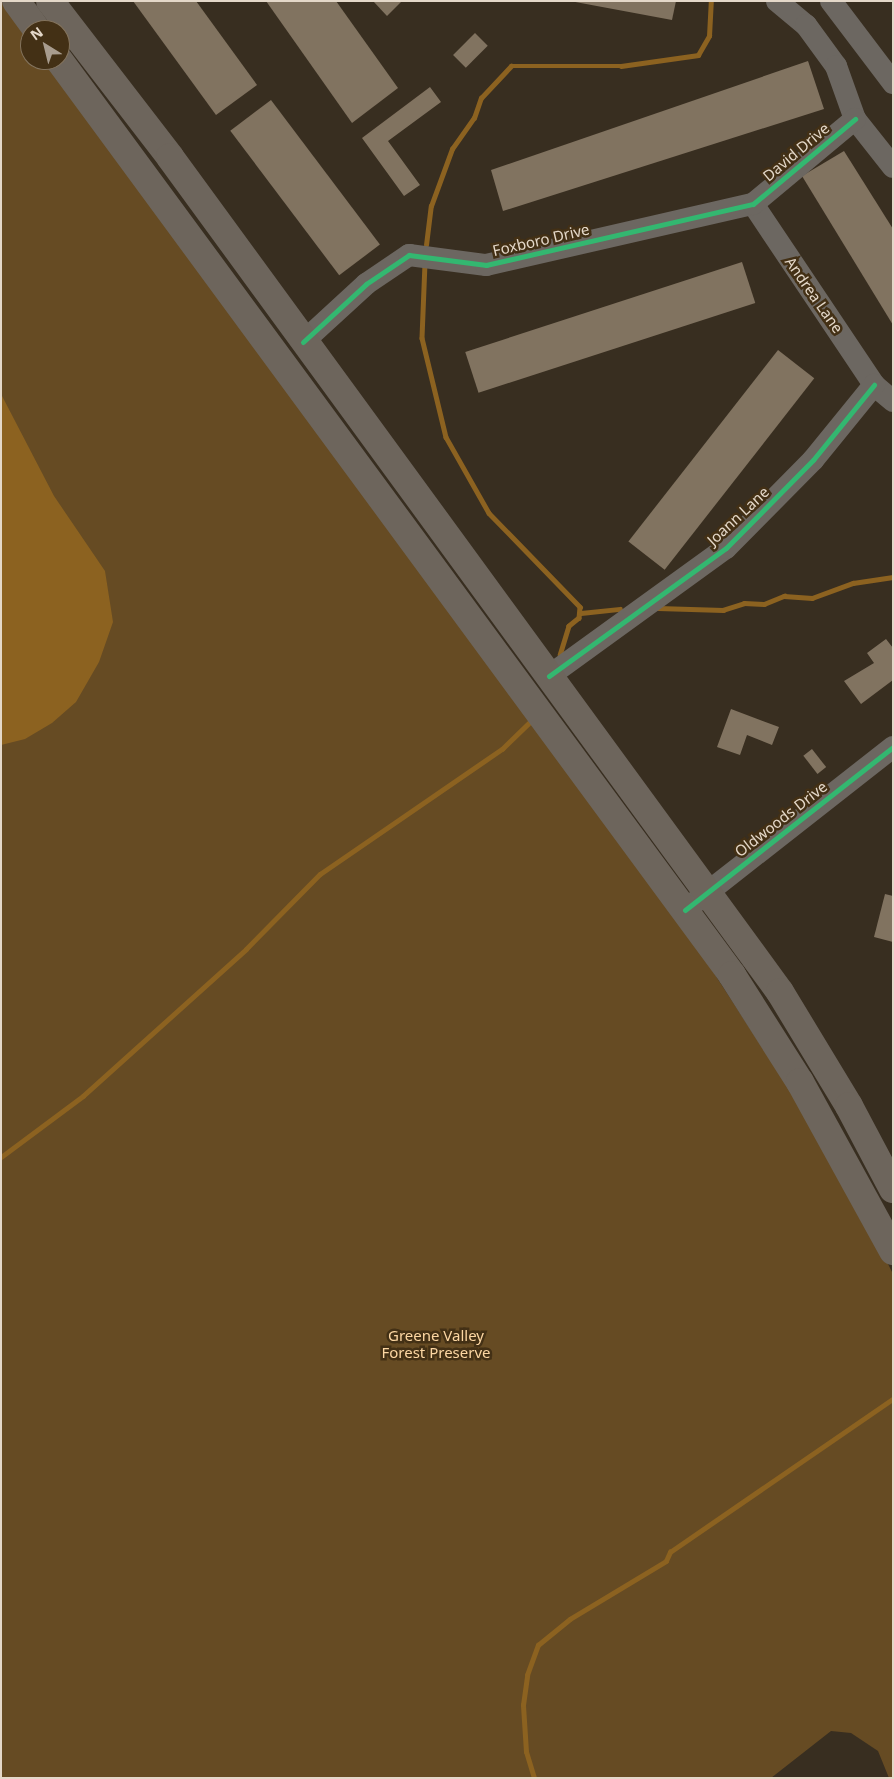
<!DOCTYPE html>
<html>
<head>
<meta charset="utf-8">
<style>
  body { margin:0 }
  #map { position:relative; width:894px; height:1779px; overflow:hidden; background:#382e20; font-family:"Noto Sans",sans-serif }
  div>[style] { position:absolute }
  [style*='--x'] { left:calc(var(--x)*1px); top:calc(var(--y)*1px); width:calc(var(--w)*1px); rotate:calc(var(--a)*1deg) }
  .green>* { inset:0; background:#664b23 }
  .water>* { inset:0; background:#8c6220 }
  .stream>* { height:4.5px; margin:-2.25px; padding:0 2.25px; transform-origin:2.25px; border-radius:2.25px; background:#8c6220 }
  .building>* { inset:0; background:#817360; transform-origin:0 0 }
  .minor>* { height:22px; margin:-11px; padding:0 11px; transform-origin:11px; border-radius:11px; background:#6c6761 }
  .major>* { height:28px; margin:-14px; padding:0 14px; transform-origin:14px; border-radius:14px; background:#6d655c }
  .cycleway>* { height:5px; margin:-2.5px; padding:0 2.5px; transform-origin:2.5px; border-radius:2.5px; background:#33b770 }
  span { translate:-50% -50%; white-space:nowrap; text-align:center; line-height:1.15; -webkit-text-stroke:5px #433015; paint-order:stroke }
  .street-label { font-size:15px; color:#e4d8c9 }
  .park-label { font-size:15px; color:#fcd6a2 }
  .frame { position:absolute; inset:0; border:2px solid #e4d8c9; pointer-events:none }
  .north { position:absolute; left:20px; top:20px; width:50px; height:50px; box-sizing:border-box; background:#433015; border:1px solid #83735d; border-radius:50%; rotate:324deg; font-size:14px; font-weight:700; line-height:20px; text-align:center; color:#e4d8c9 }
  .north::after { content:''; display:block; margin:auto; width:18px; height:22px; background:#a89c8e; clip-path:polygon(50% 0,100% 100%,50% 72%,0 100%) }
</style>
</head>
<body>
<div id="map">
  <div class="green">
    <div style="clip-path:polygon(1px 1px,9px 1px,30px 30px,30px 60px,52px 60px,708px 964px,841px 1169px,893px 1274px,893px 1778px,889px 1778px,878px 1751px,851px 1733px,831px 1731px,771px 1778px,1px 1778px)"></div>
  </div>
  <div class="water">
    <div style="clip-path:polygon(1px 394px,54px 496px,105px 571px,113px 622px,99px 662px,76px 702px,52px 723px,25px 739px,1px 745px)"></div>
  </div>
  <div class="stream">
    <div style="--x:426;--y:245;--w:39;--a:-83"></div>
    <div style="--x:431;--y:206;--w:61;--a:-69.8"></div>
    <div style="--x:452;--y:149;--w:38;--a:-55"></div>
    <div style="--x:474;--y:118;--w:21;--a:-71"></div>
    <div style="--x:481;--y:98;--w:44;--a:-46.8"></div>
    <div style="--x:511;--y:66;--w:110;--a:0"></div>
    <div style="--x:621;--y:66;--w:78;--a:-8.1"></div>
    <div style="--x:698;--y:55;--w:22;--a:-60"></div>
    <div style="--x:709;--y:36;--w:35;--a:-87"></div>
    <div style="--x:425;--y:263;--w:75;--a:92.3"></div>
    <div style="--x:422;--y:338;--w:102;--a:76.4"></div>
    <div style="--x:446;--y:437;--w:87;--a:60.5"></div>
    <div style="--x:489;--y:513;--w:131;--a:45.9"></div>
    <div style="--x:580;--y:607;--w:11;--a:95"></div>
    <div style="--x:579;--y:618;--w:13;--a:141"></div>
    <div style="--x:569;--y:626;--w:30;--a:107"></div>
    <div style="--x:658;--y:608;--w:65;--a:1.8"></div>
    <div style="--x:723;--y:610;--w:22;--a:-18"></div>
    <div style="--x:744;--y:603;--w:20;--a:3"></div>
    <div style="--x:764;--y:604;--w:22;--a:-22"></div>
    <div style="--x:784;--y:596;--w:28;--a:4"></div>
    <div style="--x:812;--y:598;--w:44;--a:-20.1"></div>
    <div style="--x:853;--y:583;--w:40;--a:-8.5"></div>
    <div style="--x:581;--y:613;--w:39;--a:-6"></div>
    <div style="--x:1;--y:1157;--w:102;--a:-36.6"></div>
    <div style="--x:83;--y:1096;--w:219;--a:-42"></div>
    <div style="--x:246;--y:949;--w:105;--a:-45.4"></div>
    <div style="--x:320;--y:874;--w:221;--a:-34.5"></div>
    <div style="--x:502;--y:749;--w:43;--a:-44.1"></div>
    <div style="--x:534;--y:1778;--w:27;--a:-107"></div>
    <div style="--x:526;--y:1752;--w:47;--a:-93.7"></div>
    <div style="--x:523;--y:1705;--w:30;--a:-82"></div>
    <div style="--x:527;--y:1675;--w:32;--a:-70"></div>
    <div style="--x:538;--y:1645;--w:41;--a:-39.1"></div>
    <div style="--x:570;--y:1619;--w:112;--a:-31.1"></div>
    <div style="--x:666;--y:1561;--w:10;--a:-66"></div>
    <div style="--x:670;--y:1552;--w:270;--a:-34.5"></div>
  </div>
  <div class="building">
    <div style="clip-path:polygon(133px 1px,196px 1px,257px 85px,216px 115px)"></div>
    <div style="clip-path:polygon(266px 1px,336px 1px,398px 88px,352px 123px)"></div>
    <div style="clip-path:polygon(373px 1px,402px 1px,387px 16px)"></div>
    <div style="clip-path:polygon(570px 1px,676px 1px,672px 20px)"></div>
    <div style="left:475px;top:33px;width:18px;height:31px;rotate:45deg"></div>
    <div style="clip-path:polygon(808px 61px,824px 109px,503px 211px,491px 170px)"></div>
    <div style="clip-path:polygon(430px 87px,441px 102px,388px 141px,420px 185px,404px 196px,362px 138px)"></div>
    <div style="left:271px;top:100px;width:181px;height:51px;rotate:53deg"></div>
    <div style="clip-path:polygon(844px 151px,893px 229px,893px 325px,802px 176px)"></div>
    <div style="left:742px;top:262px;width:43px;height:291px;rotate:72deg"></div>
    <div style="left:778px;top:350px;width:46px;height:243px;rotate:38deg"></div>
    <div style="clip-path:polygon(886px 639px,893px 648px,893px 680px,861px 704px,844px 681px,874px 663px,867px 653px)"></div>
    <div style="clip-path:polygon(731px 709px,779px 727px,772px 745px,747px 735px,740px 755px,717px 747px)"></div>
    <div style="left:812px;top:749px;width:23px;height:11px;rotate:52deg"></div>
    <div style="clip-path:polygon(885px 894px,893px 896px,893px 942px,874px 937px)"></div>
  </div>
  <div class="minor">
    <div style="--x:777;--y:1;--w:38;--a:40"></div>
    <div style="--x:806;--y:25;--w:51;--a:53.8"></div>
    <div style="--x:836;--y:66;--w:56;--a:70.3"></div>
    <div style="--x:855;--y:119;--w:61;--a:51.6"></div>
    <div style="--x:831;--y:1;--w:103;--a:52.9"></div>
    <div style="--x:753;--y:204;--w:218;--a:56.2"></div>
    <div style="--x:874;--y:385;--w:25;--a:40"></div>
    <div style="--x:303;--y:342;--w:86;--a:-42.6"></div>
    <div style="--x:366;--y:284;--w:52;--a:-34"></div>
    <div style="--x:409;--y:255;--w:78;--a:7.4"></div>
    <div style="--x:486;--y:265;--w:274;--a:-12.9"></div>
    <div style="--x:753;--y:204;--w:133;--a:-39.8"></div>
    <div style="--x:549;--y:676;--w:218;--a:-35.9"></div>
    <div style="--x:726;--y:548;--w:124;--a:-45.3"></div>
    <div style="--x:813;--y:460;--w:97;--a:-50.9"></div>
    <div style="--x:694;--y:903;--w:253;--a:-38.1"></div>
  </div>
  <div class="major">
    <div style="--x:16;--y:1;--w:36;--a:54"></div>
    <div style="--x:50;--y:1;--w:197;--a:52.4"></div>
    <div style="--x:170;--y:157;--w:1034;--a:53.85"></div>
    <div style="--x:780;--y:992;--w:133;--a:58.8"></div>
    <div style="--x:849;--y:1106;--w:94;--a:62.1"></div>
    <div style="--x:59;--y:60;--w:1136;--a:53.66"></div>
    <div style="--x:732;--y:975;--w:127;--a:57.6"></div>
    <div style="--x:800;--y:1082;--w:193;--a:61.2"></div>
  </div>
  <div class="cycleway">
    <div style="--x:303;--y:342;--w:86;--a:-42.6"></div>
    <div style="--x:366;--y:284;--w:52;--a:-34"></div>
    <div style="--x:409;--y:255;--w:78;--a:7.4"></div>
    <div style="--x:486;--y:265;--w:274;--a:-12.9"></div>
    <div style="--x:753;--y:204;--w:133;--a:-39.8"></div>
    <div style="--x:549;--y:676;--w:218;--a:-35.9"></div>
    <div style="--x:726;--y:548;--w:124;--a:-45.3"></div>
    <div style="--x:813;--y:460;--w:97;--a:-50.9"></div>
    <div style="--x:685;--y:910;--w:264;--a:-38.1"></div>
  </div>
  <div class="street-label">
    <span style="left:796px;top:152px;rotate:-40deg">David Drive</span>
    <span style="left:541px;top:240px;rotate:-13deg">Foxboro Drive</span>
    <span style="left:814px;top:295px;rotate:55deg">Andrea Lane</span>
    <span style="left:738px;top:516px;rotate:-43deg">Joann Lane</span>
    <span style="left:781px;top:819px;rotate:-38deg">Oldwoods Drive</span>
  </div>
  <div class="park-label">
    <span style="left:436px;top:1344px">Greene Valley<br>Forest Preserve</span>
  </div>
  <div class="frame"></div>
  <div class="north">N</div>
</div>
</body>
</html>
